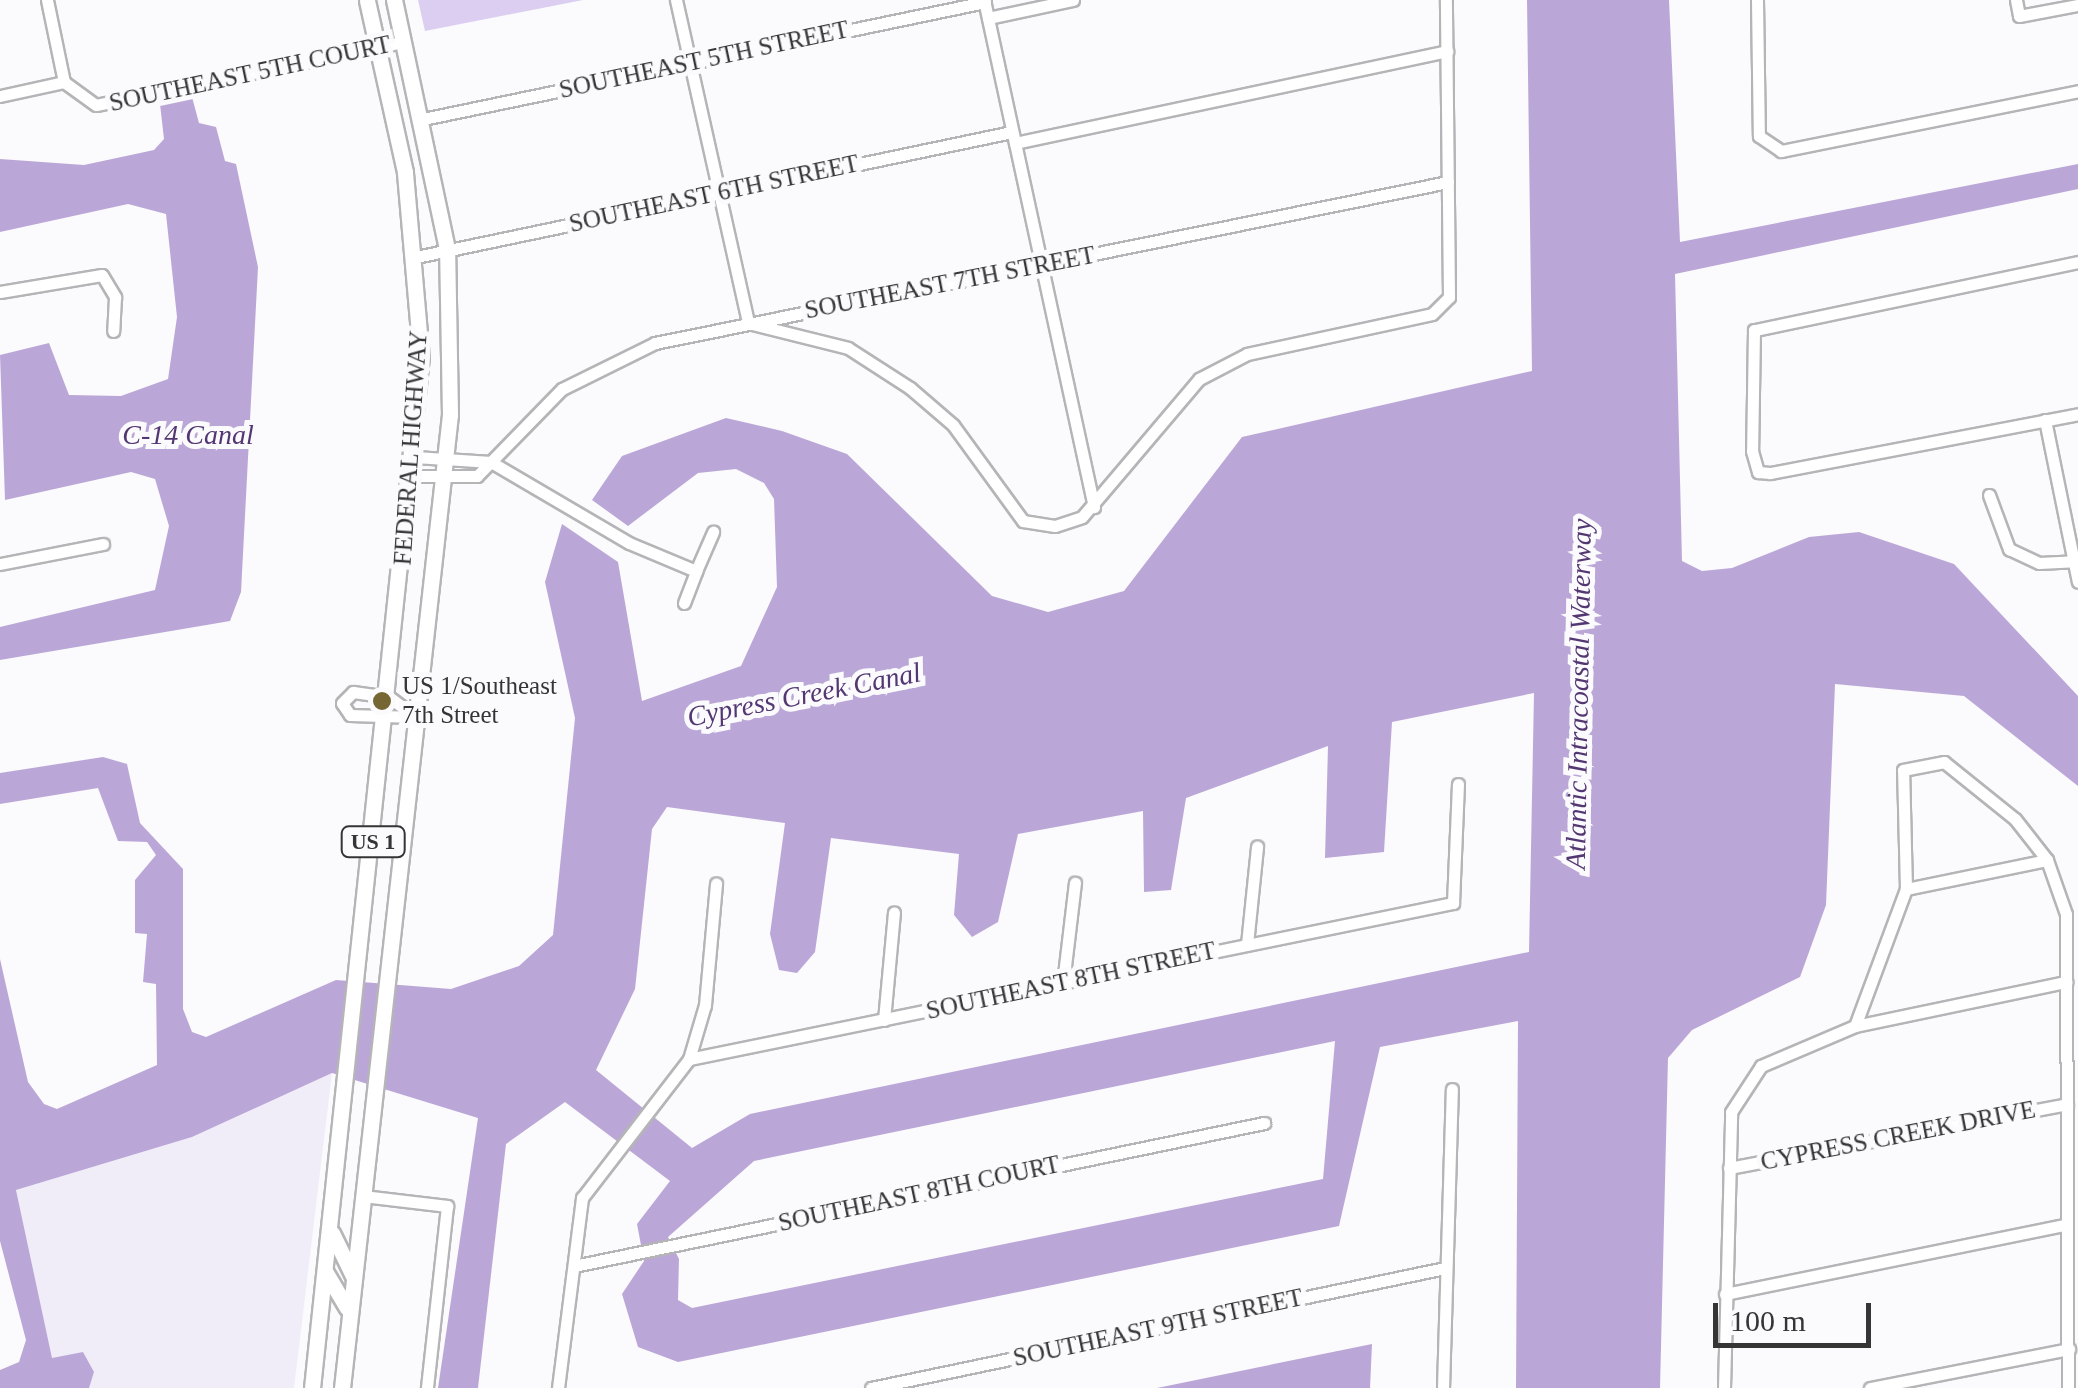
<!DOCTYPE html>
<html>
<head>
<meta charset="utf-8">
<style>
  body { margin:0 }
  #map { position:relative; width:2078px; height:1388px; overflow:hidden; background:#fbfafd; font-family:Georgia,serif }
  div>[style] { position:absolute }
  [style*='--x'] { left:calc(var(--x)*1px); top:calc(var(--y)*1px); width:calc(var(--w)*1px); rotate:calc(var(--a)*1deg) }
  .built>* { inset:0; background:#f1edf8 }
  .green>* { inset:0; background:#dbcef0 }
  .water>* { inset:0; background:#bba7d7 }
  .roads { filter:drop-shadow(2px 0 #b5b4b7) drop-shadow(-2px 0 #b5b4b7) drop-shadow(0 2px #b5b4b7) drop-shadow(0 -2px #b5b4b7) }
  .minor>* { height:11px; margin:-5.5px; padding:0 5.5px; transform-origin:5.5px; border-radius:5.5px; background:#fff }
  .major>* { height:15px; margin:-7.5px; padding:0 7.5px; transform-origin:7.5px; border-radius:7.5px; background:#fff }
  .dots>* { width:28px; height:28px; translate:-50% -50%; box-sizing:border-box; border:5px solid #fbfafd; border-radius:50% }
  span { translate:-50% -50%; white-space:nowrap; text-align:center; line-height:1.15; -webkit-text-stroke:10px #fbfafd; paint-order:stroke }
  .shield-label span { padding:2px 8px; background:#fbfafd; border:2px solid; border-radius:8px; -webkit-text-stroke-width:0 }
  .shield-label { font-size:22px; color:#353536; font-weight:700 }
  .street-label { font-size:25px; color:#353536 }
  .poi-label { font-size:25px; color:#353536 }
  .left { translate:0 -50%; text-align:left }
  .water-label { font-size:28px; color:#533772; font-style:italic }
  .scale { position:absolute; left:1713px; top:1303px; width:158px; height:45px; box-sizing:border-box; border:5px solid #353536; border-top:0; padding-left:12px; font-size:30px; line-height:35px; white-space:nowrap; color:#353536; -webkit-text-stroke:8px #fbfafd; paint-order:stroke }
</style>
</head>
<body>
<div id="map">
  <div class="built">
    <div style="clip-path:polygon(332px 1073px,294px 1388px,89px 1388px,94px 1372px,52px 1359px,16px 1190px,192px 1137px)"></div>
  </div>
  <div class="green">
    <div style="clip-path:polygon(418px 0,583px 0,425px 31px)"></div>
  </div>
  <div class="water">
    <div style="clip-path:polygon(evenodd,1527px 0,1669px 0,1680px 242px,2078px 164px,2078px 189px,1675px 274px,1682px 561px,1702px 571px,1732px 568px,1809px 537px,1859px 532px,1954px 564px,2078px 696px,2078px 786px,1964px 696px,1835px 684px,1826px 905px,1800px 977px,1692px 1030px,1668px 1058px,1660px 1388px,1516px 1388px,1518px 1021px,1380px 1047px,1339px 1226px,678px 1362px,638px 1347px,622px 1294px,644px 1261px,637px 1224px,670px 1181px,565px 1102px,506px 1144px,478px 1388px,438px 1388px,478px 1118px,332px 1073px,192px 1137px,16px 1190px,52px 1358px,83px 1352px,94px 1372px,89px 1388px,0 1388px,0 1370px,19px 1362px,26px 1340px,0 1241px,0 959px,28px 1082px,44px 1104px,57px 1109px,157px 1065px,156px 984px,143px 982px,147px 934px,135px 933px,135px 880px,156px 855px,147px 842px,118px 841px,98px 788px,0 804px,0 773px,103px 757px,127px 764px,140px 823px,183px 869px,183px 1009px,192px 1032px,206px 1037px,336px 980px,451px 989px,519px 966px,553px 935px,575px 718px,545px 582px,562px 524px,618px 562px,642px 701px,741px 666px,777px 587px,774px 499px,764px 483px,736px 469px,698px 473px,628px 526px,592px 500px,622px 456px,726px 418px,782px 431px,847px 454px,992px 596px,1048px 612px,1124px 591px,1242px 437px,1532px 371px,1527px 0,1534px 693px,1529px 952px,750px 1114px,692px 1148px,596px 1070px,635px 989px,652px 829px,667px 807px,785px 823px,770px 934px,779px 970px,797px 973px,815px 952px,831px 838px,959px 854px,954px 915px,972px 937px,998px 922px,1018px 834px,1143px 811px,1144px 892px,1171px 890px,1186px 798px,1328px 746px,1325px 858px,1384px 852px,1392px 722px,1534px 693px,1527px 0,1335px 1041px,1323px 1179px,692px 1308px,678px 1300px,679px 1259px,668px 1237px,754px 1161px,1335px 1041px)"></div>
    <div style="clip-path:polygon(192px 97px,199px 123px,216px 127px,225px 161px,236px 164px,258px 267px,241px 592px,230px 621px,0 660px,0 627px,155px 590px,169px 526px,155px 479px,131px 472px,5px 500px,0 355px,49px 343px,69px 395px,121px 396px,168px 379px,177px 317px,166px 214px,128px 204px,0 232px,0 159px,84px 165px,154px 150px,164px 139px,160px 104px)"></div>
    <div style="clip-path:polygon(1372px 1344px,1370px 1388px,1157px 1388px)"></div>
  </div>
  <div class="roads">
    <div class="minor">
      <div style="--x:47;--y:0;--w:84;--a:78.3"></div>
      <div style="--x:64;--y:82;--w:39;--a:36"></div>
      <div style="--x:96;--y:105;--w:314;--a:-11.6"></div>
      <div style="--x:676;--y:0;--w:331;--a:77.4"></div>
      <div style="--x:984;--y:0;--w:519;--a:77.76"></div>
      <div style="--x:1757;--y:0;--w:136;--a:89.2"></div>
      <div style="--x:1759;--y:136;--w:27;--a:34"></div>
      <div style="--x:1781;--y:151;--w:303;--a:-11.4"></div>
      <div style="--x:2016;--y:0;--w:16;--a:79"></div>
      <div style="--x:2019;--y:16;--w:60;--a:-10.6"></div>
      <div style="--x:988;--y:18;--w:87;--a:-12"></div>
      <div style="--x:0;--y:96;--w:66;--a:-12.3"></div>
      <div style="--x:423;--y:119;--w:574;--a:-11.76"></div>
      <div style="--x:1015;--y:143;--w:442;--a:-12"></div>
      <div style="--x:416;--y:257;--w:609;--a:-11.85"></div>
      <div style="--x:2078;--y:262;--w:331;--a:168.1"></div>
      <div style="--x:1754;--y:330;--w:121;--a:90.9"></div>
      <div style="--x:1752;--y:451;--w:22;--a:74"></div>
      <div style="--x:1758;--y:472;--w:12;--a:5"></div>
      <div style="--x:1770;--y:473;--w:314;--a:-10.8"></div>
      <div style="--x:0;--y:292;--w:103;--a:-9.5"></div>
      <div style="--x:102;--y:275;--w:26;--a:59"></div>
      <div style="--x:115;--y:297;--w:34;--a:93"></div>
      <div style="--x:748;--y:323;--w:103;--a:14"></div>
      <div style="--x:848;--y:348;--w:74;--a:32.8"></div>
      <div style="--x:910;--y:388;--w:57;--a:40.7"></div>
      <div style="--x:953;--y:425;--w:119;--a:53.9"></div>
      <div style="--x:1023;--y:521;--w:32;--a:9"></div>
      <div style="--x:1055;--y:526;--w:28;--a:-18"></div>
      <div style="--x:1082;--y:517;--w:181;--a:-49.7"></div>
      <div style="--x:1199;--y:379;--w:54;--a:-27.5"></div>
      <div style="--x:1247;--y:354;--w:189;--a:-12.2"></div>
      <div style="--x:1432;--y:314;--w:24;--a:-45"></div>
      <div style="--x:1449;--y:297;--w:297;--a:-90.6"></div>
      <div style="--x:2045;--y:420;--w:165;--a:78.5"></div>
      <div style="--x:415;--y:457;--w:76;--a:3.8"></div>
      <div style="--x:491;--y:462;--w:160;--a:30.4"></div>
      <div style="--x:629;--y:543;--w:73;--a:22.7"></div>
      <div style="--x:696;--y:571;--w:43;--a:-66.4"></div>
      <div style="--x:413;--y:476;--w:64;--a:0"></div>
      <div style="--x:477;--y:476;--w:122;--a:-45.7"></div>
      <div style="--x:562;--y:389;--w:104;--a:-26.3"></div>
      <div style="--x:655;--y:343;--w:809;--a:-11.48"></div>
      <div style="--x:1989;--y:495;--w:58;--a:69.7"></div>
      <div style="--x:2009;--y:549;--w:33;--a:25"></div>
      <div style="--x:2039;--y:563;--w:35;--a:-3"></div>
      <div style="--x:0;--y:564;--w:105;--a:-11"></div>
      <div style="--x:684;--y:603;--w:34;--a:-69"></div>
      <div style="--x:353;--y:692;--w:36;--a:8"></div>
      <div style="--x:389;--y:697;--w:34;--a:37"></div>
      <div style="--x:416;--y:717;--w:66;--a:-178.3"></div>
      <div style="--x:350;--y:715;--w:14;--a:-124"></div>
      <div style="--x:342;--y:703;--w:16;--a:-45"></div>
      <div style="--x:1906;--y:889;--w:144;--a:-11.6"></div>
      <div style="--x:1247;--y:944;--w:98;--a:-84.1"></div>
      <div style="--x:1063;--y:983;--w:101;--a:-83.2"></div>
      <div style="--x:884;--y:1020;--w:108;--a:-84.7"></div>
      <div style="--x:1855;--y:1026;--w:216;--a:-11.8"></div>
      <div style="--x:689;--y:1059;--w:780;--a:-11.54"></div>
      <div style="--x:1453;--y:903;--w:119;--a:-87.6"></div>
      <div style="--x:1729;--y:1168;--w:344;--a:-10.7"></div>
      <div style="--x:363;--y:1196;--w:85;--a:6.8"></div>
      <div style="--x:447;--y:1206;--w:183;--a:96.3"></div>
      <div style="--x:574;--y:1266;--w:705;--a:-11.71"></div>
      <div style="--x:1725;--y:1294;--w:346;--a:-11.5"></div>
      <div style="--x:558;--y:1388;--w:192;--a:-82.8"></div>
      <div style="--x:582;--y:1198;--w:175;--a:-52.4"></div>
      <div style="--x:689;--y:1059;--w:56;--a:-73.5"></div>
      <div style="--x:705;--y:1005;--w:122;--a:-84.8"></div>
      <div style="--x:871;--y:1388;--w:586;--a:-11.81"></div>
      <div style="--x:1443;--y:1388;--w:299;--a:-88.3"></div>
      <div style="--x:1724;--y:1388;--w:276;--a:-88.5"></div>
      <div style="--x:1731;--y:1112;--w:55;--a:-56.9"></div>
      <div style="--x:1761;--y:1066;--w:102;--a:-23.1"></div>
      <div style="--x:1855;--y:1026;--w:146;--a:-69.6"></div>
      <div style="--x:1906;--y:889;--w:119;--a:-91.4"></div>
      <div style="--x:1903;--y:770;--w:42;--a:-11"></div>
      <div style="--x:1944;--y:762;--w:91;--a:38.8"></div>
      <div style="--x:2015;--y:819;--w:52;--a:52"></div>
      <div style="--x:2047;--y:860;--w:57;--a:70.6"></div>
      <div style="--x:2066;--y:914;--w:474;--a:89.8"></div>
      <div style="--x:1870;--y:1388;--w:203;--a:-11.1"></div>
    </div>
    <div class="major">
      <div style="--x:332;--y:1233;--w:50;--a:63.9"></div>
      <div style="--x:325;--y:1271;--w:43;--a:59.3"></div>
      <div style="--x:312;--y:1388;--w:1038;--a:-83.97"></div>
      <div style="--x:421;--y:356;--w:185;--a:-95"></div>
      <div style="--x:405;--y:172;--w:176;--a:-102.5"></div>
      <div style="--x:342;--y:1388;--w:979;--a:-83.67"></div>
      <div style="--x:450;--y:415;--w:166;--a:-91"></div>
      <div style="--x:447;--y:249;--w:255;--a:-102"></div>
    </div>
  </div>
  <div class="dots">
    <div style="left:382px;top:701px;background:#756634"></div>
  </div>
  <div class="shield-label">
    <span style="left:373px;top:842px">US 1</span>
  </div>
  <div class="street-label">
    <span style="left:704px;top:60px;rotate:-12deg">SOUTHEAST 5TH STREET</span>
    <span style="left:250px;top:74px;rotate:-12deg">SOUTHEAST 5TH COURT</span>
    <span style="left:714px;top:194px;rotate:-12deg">SOUTHEAST 6TH STREET</span>
    <span style="left:950px;top:283px;rotate:-11deg">SOUTHEAST 7TH STREET</span>
    <span style="left:411px;top:448px;rotate:-86deg">FEDERAL HIGHWAY</span>
    <span style="left:1071px;top:981px;rotate:-12deg">SOUTHEAST 8TH STREET</span>
    <span style="left:1898px;top:1136px;rotate:-11deg">CYPRESS CREEK DRIVE</span>
    <span style="left:919px;top:1194px;rotate:-12deg">SOUTHEAST 8TH COURT</span>
    <span style="left:1158px;top:1328px;rotate:-12deg">SOUTHEAST 9TH STREET</span>
  </div>
  <div class="poi-label">
    <span class="left" style="left:402px;top:701px">US 1/Southeast<br>7th Street</span>
  </div>
  <div class="water-label">
    <span style="left:188px;top:435px">C-14 Canal</span>
    <span style="left:1579px;top:694px;rotate:-89deg">Atlantic Intracoastal Waterway</span>
    <span style="left:804px;top:695px;rotate:-11deg">Cypress Creek Canal</span>
  </div>
  <div class="scale">100 m</div>
</div>
</body>
</html>
